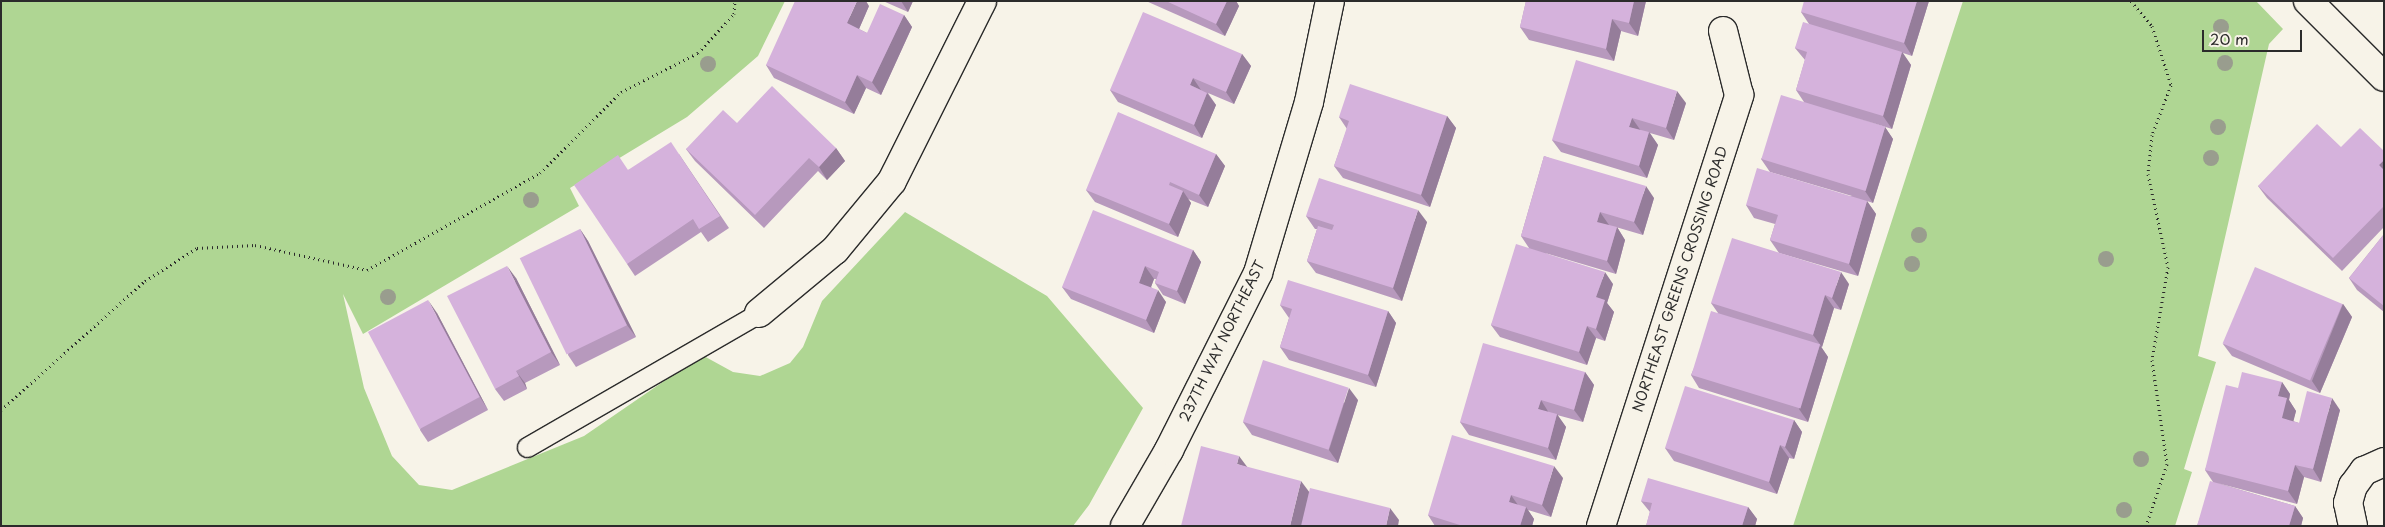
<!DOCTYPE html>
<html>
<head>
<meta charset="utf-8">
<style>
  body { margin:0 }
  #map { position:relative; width:2385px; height:527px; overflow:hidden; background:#f7f3e8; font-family:"Playpen Sans",sans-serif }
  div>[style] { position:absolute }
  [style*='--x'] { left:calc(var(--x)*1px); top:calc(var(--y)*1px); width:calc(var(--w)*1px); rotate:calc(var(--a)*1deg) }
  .green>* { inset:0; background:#afd693 }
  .path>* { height:3px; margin-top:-1.5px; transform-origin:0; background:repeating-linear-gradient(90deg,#2b2b2b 0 1px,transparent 0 5px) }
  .roads { filter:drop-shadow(1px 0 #2b2b2b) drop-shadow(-1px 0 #2b2b2b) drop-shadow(0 1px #2b2b2b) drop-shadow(0 -1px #2b2b2b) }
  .service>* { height:19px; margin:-9.5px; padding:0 9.5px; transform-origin:9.5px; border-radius:9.5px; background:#f7f3e8 }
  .minor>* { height:28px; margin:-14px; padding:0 14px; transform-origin:14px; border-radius:14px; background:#f7f3e8 }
  .trees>* { width:16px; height:16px; margin:-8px; border-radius:50%; background:#999d8e }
  .wall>* { inset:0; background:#b799bd }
  .shaded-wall>* { inset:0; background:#957d9a }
  .building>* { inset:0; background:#d5b2dc; transform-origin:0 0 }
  span { translate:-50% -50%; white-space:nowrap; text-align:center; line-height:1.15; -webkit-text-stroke:4px #f7f3e8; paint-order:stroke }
  .street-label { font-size:14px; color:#2b2b2b }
  .frame { position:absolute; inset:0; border:2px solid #2b2b2b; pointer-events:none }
  .scale { position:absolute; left:2202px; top:30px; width:100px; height:22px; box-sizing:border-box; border:2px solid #2b2b2b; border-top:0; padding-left:6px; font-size:15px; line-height:18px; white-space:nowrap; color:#2b2b2b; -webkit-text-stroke:4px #f7f3e8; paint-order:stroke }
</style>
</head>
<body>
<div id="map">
  <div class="green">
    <div style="clip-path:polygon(1px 1px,785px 1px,758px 56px,687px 117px,570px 188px,579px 206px,363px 334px,343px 294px,364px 388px,392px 456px,419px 485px,452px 490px,584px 436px,702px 355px,733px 372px,760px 376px,790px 363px,803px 347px,822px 301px,905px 212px,1047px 296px,1143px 408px,1089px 505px,1073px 526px,1px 526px)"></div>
    <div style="clip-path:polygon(1963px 1px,2256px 1px,2283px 29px,2269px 44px,2198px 356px,2216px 362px,2184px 469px,2192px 472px,2175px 526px,1793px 526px)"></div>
  </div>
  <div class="path">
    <div style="--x:2131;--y:1;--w:33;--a:50"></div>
    <div style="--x:2152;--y:26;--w:62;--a:72.1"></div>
    <div style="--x:2171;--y:85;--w:53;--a:110.8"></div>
    <div style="--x:2152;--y:135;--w:39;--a:96"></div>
    <div style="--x:2148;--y:174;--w:95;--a:77.9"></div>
    <div style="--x:2168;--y:267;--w:94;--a:99.8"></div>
    <div style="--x:2152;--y:360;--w:105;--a:81.8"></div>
    <div style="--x:2167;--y:464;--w:65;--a:108.7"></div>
    <div style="--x:1;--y:410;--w:193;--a:-41.9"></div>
    <div style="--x:145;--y:281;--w:62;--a:-32.4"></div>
    <div style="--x:197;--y:248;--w:58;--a:-3"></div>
    <div style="--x:255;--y:245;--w:115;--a:12.6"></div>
    <div style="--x:367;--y:270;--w:198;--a:-29.3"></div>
    <div style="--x:540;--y:173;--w:115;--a:-45"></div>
    <div style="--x:621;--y:92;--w:86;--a:-26.9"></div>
    <div style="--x:698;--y:53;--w:53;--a:-47.3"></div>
    <div style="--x:734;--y:14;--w:13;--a:-86"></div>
  </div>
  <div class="roads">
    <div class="service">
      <div style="--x:527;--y:447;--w:268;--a:-30"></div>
    </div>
    <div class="minor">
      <div style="--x:2308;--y:1;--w:107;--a:45"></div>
      <div style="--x:759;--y:313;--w:99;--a:-39.7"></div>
      <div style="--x:835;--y:250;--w:89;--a:-50.4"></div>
      <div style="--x:892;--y:181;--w:201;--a:-63.4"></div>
      <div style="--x:1125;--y:526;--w:88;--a:-59.9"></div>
      <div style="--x:1169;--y:450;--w:198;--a:-63.3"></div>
      <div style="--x:1258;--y:273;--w:178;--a:-73.4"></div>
      <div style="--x:1309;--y:102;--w:103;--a:-78.3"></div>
      <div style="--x:1601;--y:526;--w:453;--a:-72.2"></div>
      <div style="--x:1739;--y:95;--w:66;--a:-104"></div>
      <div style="--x:2353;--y:526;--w:24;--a:-102"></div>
      <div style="--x:2348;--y:503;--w:18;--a:-74"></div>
      <div style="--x:2353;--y:486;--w:19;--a:-54"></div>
      <div style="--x:2364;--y:471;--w:22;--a:-24"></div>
    </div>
  </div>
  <div class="trees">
    <div style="left:2221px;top:27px"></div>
    <div style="left:2225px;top:63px"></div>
    <div style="left:708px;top:64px"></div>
    <div style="left:2218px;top:127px"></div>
    <div style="left:2211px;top:158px"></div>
    <div style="left:531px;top:200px"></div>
    <div style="left:1919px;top:235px"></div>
    <div style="left:2106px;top:259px"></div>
    <div style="left:1912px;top:264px"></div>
    <div style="left:388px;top:297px"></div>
    <div style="left:2141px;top:459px"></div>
    <div style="left:2124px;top:510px"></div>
  </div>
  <div class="wall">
    <div style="clip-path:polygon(883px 1px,913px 1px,908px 12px)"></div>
    <div style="clip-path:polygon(1146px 1px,1236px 1px,1239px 6px,1225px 36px)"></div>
    <div style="clip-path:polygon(1526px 1px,1646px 1px,1638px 36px,1621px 31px,1614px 61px,1529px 40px,1520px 27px)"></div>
    <div style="clip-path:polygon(1929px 1px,1912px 56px,1903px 53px,1911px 65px,1892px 129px,1854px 117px,1885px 127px,1893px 139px,1873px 203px,1867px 201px,1876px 214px,1858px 276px,1779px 253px,1770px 240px,1775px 224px,1754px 218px,1746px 205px,1852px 196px,1770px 172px,1761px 159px,1804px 102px,1796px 90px,1805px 60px,1795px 48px,1809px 24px,1801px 12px)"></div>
    <div style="clip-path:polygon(869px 6px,859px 29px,867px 33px,904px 15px,912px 27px,881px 95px,866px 88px,854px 114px,774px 78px,766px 65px)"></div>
    <div style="clip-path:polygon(1242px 54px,1251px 66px,1234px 104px,1208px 93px,1216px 105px,1202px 138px,1118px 102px,1110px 90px)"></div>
    <div style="clip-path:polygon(1686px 103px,1674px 140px,1650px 133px,1658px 145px,1647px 178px,1561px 152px,1552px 140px)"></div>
    <div style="clip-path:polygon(1447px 116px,1456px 128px,1430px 207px,1343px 178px,1334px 166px,1347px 129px,1339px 117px)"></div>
    <div style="clip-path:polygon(737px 123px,836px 148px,845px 161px,827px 180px,818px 171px,764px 228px,695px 161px,686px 149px)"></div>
    <div style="clip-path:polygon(2341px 147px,2384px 151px,2384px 227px,2342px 271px,2267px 198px,2258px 186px)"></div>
    <div style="clip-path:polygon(679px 154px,729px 228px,708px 242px,701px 232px,635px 276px,627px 264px,628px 170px)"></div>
    <div style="clip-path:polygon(1216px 154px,1225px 166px,1208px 207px,1188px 199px,1191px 203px,1178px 237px,1095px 202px,1086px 190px)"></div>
    <div style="clip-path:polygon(1544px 156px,1654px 198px,1643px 235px,1609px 225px,1617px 227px,1625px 240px,1616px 274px,1545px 253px,1613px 284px,1607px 303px,1614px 312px,1605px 341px,1596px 338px,1587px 365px,1500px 337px,1491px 325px,1529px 248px,1521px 236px)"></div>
    <div style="clip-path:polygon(1306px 216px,1427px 222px,1402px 301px,1316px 273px,1307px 261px,1317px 229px,1315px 229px)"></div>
    <div style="clip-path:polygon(580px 229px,588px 241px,636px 337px,576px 367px,568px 355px)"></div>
    <div style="clip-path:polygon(2384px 234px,2384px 312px,2357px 290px,2349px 278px)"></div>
    <div style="clip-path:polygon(1193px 250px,1201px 262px,1185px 304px,1163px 295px,1155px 283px,1156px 279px,1154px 279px,1151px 287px,1166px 302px,1154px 333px,1071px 299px,1062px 287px)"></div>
    <div style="clip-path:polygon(516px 278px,560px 365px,525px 383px,527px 389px,504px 401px,495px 389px)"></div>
    <div style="clip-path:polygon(1849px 284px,1841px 310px,1834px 308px,1822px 347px,1821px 347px,1828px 357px,1808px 422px,1699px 388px,1691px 375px,1718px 313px,1711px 303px)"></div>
    <div style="clip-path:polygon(2343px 304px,2352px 317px,2320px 393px,2232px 356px,2223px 344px)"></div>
    <div style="clip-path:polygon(1280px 305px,1388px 311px,1396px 323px,1376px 387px,1289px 360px,1280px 347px,1289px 318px)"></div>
    <div style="clip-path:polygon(437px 313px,488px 410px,428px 442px,420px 430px)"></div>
    <div style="clip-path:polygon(1585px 372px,1594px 385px,1583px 422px,1557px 415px,1566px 427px,1556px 460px,1469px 435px,1460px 422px)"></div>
    <div style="clip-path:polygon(2282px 382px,2290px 394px,2289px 400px,2296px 411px,2293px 421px,2299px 423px,2340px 410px,2321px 482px,2304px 477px,2297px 504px,2217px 483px,2295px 506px,2303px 518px,2301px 526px,2197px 526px,2213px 482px,2205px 470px,2238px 388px)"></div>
    <div style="clip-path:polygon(1358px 400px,1338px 463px,1252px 435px,1243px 422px)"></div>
    <div style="clip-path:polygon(1794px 420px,1802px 432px,1794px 459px,1789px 458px,1777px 494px,1674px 461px,1665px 448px)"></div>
    <div style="clip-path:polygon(1563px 478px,1551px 517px,1528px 510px,1534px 519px,1532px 526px,1435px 526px,1428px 515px)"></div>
    <div style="clip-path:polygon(1641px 501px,1748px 507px,1757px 519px,1755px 526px,1646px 526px,1650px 512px)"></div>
  </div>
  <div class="shaded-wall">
    <div style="clip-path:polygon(857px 1px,866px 1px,869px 6px,856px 36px,847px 23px)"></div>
    <div style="clip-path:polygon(901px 1px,913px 1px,908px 12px)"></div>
    <div style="clip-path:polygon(1227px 1px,1236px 1px,1239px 6px,1225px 36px,1216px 24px)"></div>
    <div style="clip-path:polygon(1634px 1px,1646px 1px,1638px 36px,1629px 23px)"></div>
    <div style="clip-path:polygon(1917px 1px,1929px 1px,1912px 56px,1904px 43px)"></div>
    <div style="clip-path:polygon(904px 15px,912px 27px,881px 95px,872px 82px)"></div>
    <div style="clip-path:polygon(1612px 19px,1621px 31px,1614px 61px,1606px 49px)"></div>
    <div style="clip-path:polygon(1902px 52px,1911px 65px,1892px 129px,1883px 116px)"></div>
    <div style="clip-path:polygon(1242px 54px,1251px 66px,1234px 104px,1226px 92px)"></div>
    <div style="clip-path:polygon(857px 75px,866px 88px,854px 114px,845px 102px)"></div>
    <div style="clip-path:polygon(1193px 78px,1201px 90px,1190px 85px)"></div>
    <div style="clip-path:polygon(1677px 91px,1686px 103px,1674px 140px,1666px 128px)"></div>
    <div style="clip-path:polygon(1207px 93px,1216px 105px,1202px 138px,1194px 125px)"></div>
    <div style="clip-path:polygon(1447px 116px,1456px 128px,1430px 207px,1421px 195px)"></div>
    <div style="clip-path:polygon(1632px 118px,1641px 131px,1629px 127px)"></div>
    <div style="clip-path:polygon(1885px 127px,1893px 139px,1873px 203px,1865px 191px)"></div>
    <div style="clip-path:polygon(1649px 132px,1658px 145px,1647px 178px,1639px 166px)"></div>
    <div style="clip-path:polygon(836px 148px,845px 161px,827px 180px,819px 167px)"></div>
    <div style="clip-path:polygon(1216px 154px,1225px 166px,1208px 207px,1199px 195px)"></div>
    <div style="clip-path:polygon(2384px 160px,2384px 172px,2379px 165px)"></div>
    <div style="clip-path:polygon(1646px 186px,1654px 198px,1643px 235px,1634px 222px)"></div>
    <div style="clip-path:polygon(1183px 191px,1191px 203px,1178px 237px,1169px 224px)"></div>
    <div style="clip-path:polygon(1867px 201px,1876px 214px,1858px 276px,1849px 264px)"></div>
    <div style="clip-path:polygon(1418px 210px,1427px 222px,1402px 301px,1393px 288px)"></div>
    <div style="clip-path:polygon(1600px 212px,1609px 225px,1606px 234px,1597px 222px)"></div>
    <div style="clip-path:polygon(1617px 227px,1625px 240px,1616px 274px,1607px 261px)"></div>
    <div style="clip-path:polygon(580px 229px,588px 241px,636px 337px,627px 325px)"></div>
    <div style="clip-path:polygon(1193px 250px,1201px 262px,1185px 304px,1177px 291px)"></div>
    <div style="clip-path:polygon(507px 266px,516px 278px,560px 365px,551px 352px)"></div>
    <div style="clip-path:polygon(1145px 266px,1154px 279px,1148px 295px,1139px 283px)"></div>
    <div style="clip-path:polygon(1605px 272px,1613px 284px,1607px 303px,1614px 312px,1605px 341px,1596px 329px,1596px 297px)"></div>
    <div style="clip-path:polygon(1841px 272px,1849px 284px,1841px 310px,1832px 298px)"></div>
    <div style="clip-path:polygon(1158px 290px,1166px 302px,1154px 333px,1146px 320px)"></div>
    <div style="clip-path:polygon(1825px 295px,1834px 308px,1822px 347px,1813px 335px)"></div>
    <div style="clip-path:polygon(428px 300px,437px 313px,488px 410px,480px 397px)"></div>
    <div style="clip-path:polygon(2343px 304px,2352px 317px,2320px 393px,2312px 381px)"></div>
    <div style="clip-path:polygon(1388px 311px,1396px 323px,1376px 387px,1368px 375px)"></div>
    <div style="clip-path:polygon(1587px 326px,1596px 338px,1587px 365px,1579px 352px)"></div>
    <div style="clip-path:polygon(1820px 345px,1828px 357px,1808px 422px,1799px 409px)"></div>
    <div style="clip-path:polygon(516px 371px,525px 383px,527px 389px,519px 376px)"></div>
    <div style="clip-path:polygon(1585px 372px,1594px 385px,1583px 422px,1574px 410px)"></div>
    <div style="clip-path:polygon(2282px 382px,2290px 394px,2289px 400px,2296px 411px,2291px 431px,2282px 418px,2278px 396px)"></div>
    <div style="clip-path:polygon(1349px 388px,1358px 400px,1338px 463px,1329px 450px)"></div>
    <div style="clip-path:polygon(2332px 398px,2340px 410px,2321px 482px,2313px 469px)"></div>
    <div style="clip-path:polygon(1541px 400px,1549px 413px,1538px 409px)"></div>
    <div style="clip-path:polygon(1557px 414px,1566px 427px,1556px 460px,1548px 448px)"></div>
    <div style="clip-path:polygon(1794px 420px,1802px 432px,1794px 459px,1785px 447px)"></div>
    <div style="clip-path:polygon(1780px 445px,1789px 458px,1777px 494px,1769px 482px)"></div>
    <div style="clip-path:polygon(1239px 456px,1248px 468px,1237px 464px)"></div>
    <div style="clip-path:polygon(2295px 465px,2304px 477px,2297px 504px,2288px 491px)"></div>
    <div style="clip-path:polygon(1554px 466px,1563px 478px,1551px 517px,1542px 505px)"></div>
    <div style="clip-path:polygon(1301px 481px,1310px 493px,1302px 526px,1290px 526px)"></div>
    <div style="clip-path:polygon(1511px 495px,1520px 508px,1509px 502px)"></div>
    <div style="clip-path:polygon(2295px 506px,2303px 518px,2301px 526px,2289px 526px)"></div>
    <div style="clip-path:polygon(1526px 507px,1534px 519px,1532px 526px,1520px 526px)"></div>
    <div style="clip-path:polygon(1748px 507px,1757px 519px,1755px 526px,1742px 526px)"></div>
    <div style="clip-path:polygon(1390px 508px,1399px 520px,1398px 526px,1386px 526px)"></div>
  </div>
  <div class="building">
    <div style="clip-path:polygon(795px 1px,857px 1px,847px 23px,867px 33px,880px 4px,904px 15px,872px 82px,857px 75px,845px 102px,766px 65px)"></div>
    <div style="clip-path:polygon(1166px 1px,1227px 1px,1216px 24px)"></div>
    <div style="clip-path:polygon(1526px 1px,1634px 1px,1629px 23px,1612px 19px,1606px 49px,1520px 27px)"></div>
    <div style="clip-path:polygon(1804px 1px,1917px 1px,1904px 43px,1801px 12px)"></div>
    <div style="clip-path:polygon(1143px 12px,1242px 54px,1226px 92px,1193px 78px,1190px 85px,1207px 93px,1194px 125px,1110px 90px)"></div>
    <div style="clip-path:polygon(1803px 22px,1902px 52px,1883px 116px,1796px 90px,1807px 52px,1795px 48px)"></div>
    <div style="clip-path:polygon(1576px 60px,1677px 91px,1666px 128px,1632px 118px,1629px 127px,1649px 132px,1639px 166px,1552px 140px)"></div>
    <div style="clip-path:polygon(1350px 84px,1447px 116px,1421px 195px,1334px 166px,1349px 121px,1339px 117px)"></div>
    <div style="clip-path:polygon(772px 86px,836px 148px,819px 167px,809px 158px,755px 215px,686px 149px,723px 110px,737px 123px)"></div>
    <div style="left:1781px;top:95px;width:109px;height:67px;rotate:17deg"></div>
    <div style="clip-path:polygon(1118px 112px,1216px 154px,1199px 195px,1170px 182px,1169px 185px,1183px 191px,1169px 224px,1086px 190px)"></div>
    <div style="clip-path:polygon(2317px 124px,2341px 147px,2360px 128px,2384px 151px,2384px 160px,2379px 165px,2384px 170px,2384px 206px,2333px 258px,2258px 186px)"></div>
    <div style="clip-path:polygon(671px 142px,720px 216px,699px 229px,693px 219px,627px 264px,574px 185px,618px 155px,628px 170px)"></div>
    <div style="clip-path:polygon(1544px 156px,1646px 186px,1634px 222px,1600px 212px,1597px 222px,1617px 227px,1607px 261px,1521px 236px)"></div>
    <div style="clip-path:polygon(1757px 168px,1867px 201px,1849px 264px,1770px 240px,1778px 215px,1746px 205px)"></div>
    <div style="clip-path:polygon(1319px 178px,1418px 210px,1393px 288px,1307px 261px,1318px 226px,1332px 230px,1334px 225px,1306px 216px)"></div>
    <div style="clip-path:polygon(1093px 210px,1193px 250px,1177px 291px,1155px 283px,1159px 272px,1145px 266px,1139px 283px,1158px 290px,1146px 320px,1062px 287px)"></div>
    <div style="left:580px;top:229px;width:107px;height:67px;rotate:64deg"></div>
    <div style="clip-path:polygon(2384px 234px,2384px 306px,2349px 278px)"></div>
    <div style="clip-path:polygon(1732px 238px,1841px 272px,1832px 298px,1825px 295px,1813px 335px,1711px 303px)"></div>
    <div style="clip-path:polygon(1516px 244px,1605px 272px,1596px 297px,1605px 300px,1596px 329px,1587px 326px,1579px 352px,1491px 325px)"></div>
    <div style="clip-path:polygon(507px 266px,551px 352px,516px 371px,519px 376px,495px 389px,447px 296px)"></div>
    <div style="left:2255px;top:267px;width:95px;height:83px;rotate:23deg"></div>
    <div style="clip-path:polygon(1288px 280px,1388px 311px,1368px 375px,1280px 347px,1292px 309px,1280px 305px)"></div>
    <div style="left:428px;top:300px;width:110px;height:68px;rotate:62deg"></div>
    <div style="left:1711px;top:311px;width:114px;height:67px;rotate:17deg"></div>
    <div style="clip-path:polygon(1483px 343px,1585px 372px,1574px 410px,1541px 400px,1538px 409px,1557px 414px,1548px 448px,1460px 422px)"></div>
    <div style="left:1263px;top:360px;width:90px;height:65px;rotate:18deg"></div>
    <div style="clip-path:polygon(2242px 372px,2282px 382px,2278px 396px,2287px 398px,2282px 418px,2299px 423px,2307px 391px,2332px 398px,2313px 469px,2295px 465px,2288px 491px,2205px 470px,2226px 385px,2238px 388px)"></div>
    <div style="clip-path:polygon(1685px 386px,1794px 420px,1785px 447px,1780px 445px,1769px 482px,1665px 448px)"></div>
    <div style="clip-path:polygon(1452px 435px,1554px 466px,1542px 505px,1511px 495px,1509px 502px,1526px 507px,1520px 526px,1463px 526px,1428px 515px)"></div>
    <div style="clip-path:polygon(1201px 446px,1239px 456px,1237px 464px,1301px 481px,1290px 526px,1181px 526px)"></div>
    <div style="clip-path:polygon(1648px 478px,1748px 507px,1742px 526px,1646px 526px,1652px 503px,1641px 501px)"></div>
    <div style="clip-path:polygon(2210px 481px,2295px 506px,2289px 526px,2197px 526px)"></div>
    <div style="clip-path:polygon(1310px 488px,1390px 508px,1386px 526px,1301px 526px)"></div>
  </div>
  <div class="street-label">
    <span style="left:1680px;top:279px;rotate:-72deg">NORTHEAST GREENS CROSSING ROAD</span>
    <span style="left:1222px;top:341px;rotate:-64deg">237TH WAY NORTHEAST</span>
  </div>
  <div class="frame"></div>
  <div class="scale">20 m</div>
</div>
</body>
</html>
